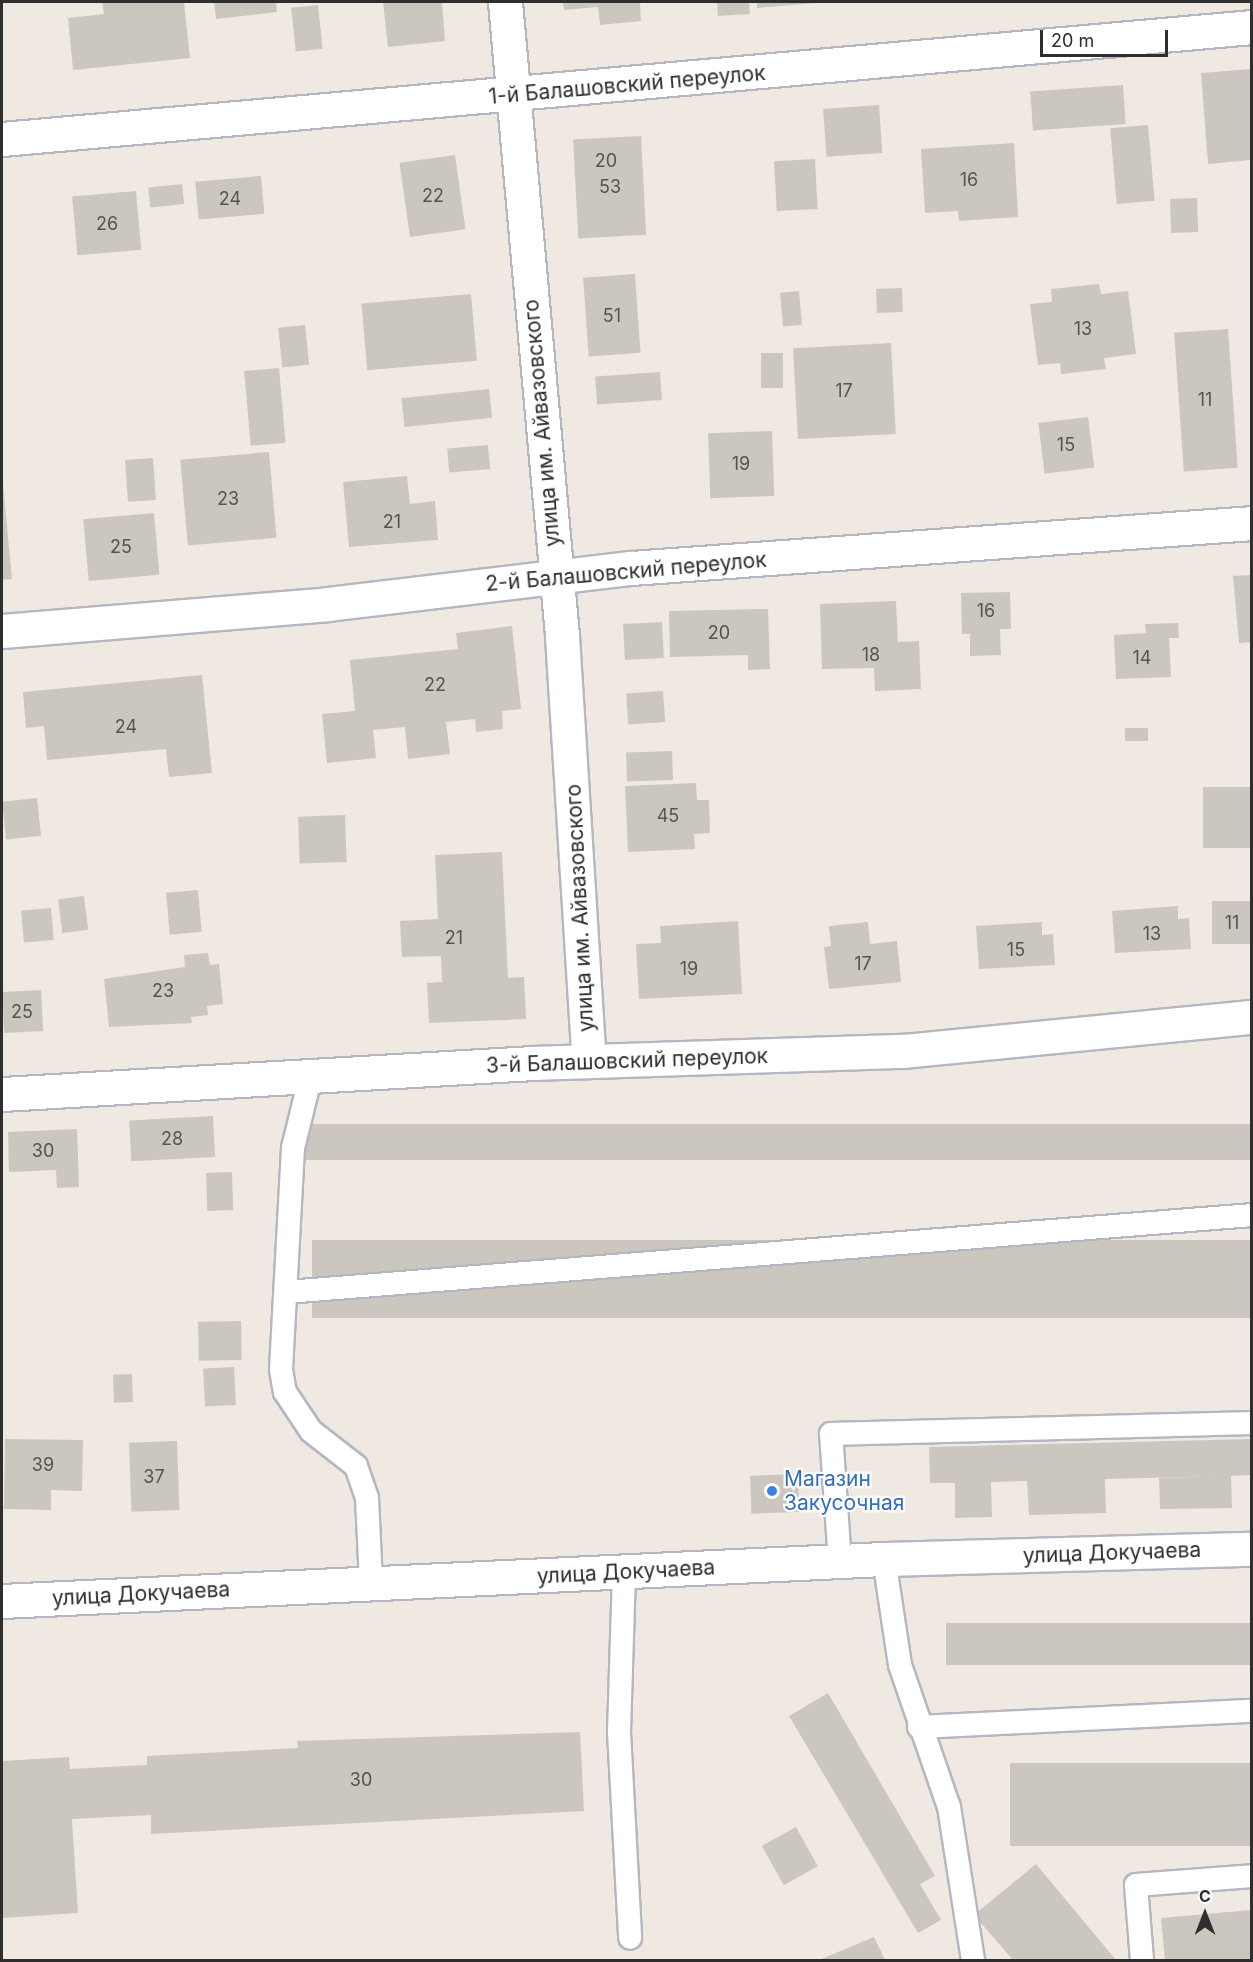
<!DOCTYPE html>
<html>
<head>
<meta charset="utf-8">
<style>
  body { margin:0 }
  #map { position:relative; width:1253px; height:1962px; overflow:hidden; background:#efe9e1; font-family:Inter,sans-serif }
  div>[style] { position:absolute }
  [style*='--x'] { left:calc(var(--x)*1px); top:calc(var(--y)*1px); width:calc(var(--w)*1px); rotate:calc(var(--a)*1deg) }
  .building>* { inset:0; background:#cbc7bf; transform-origin:0 0 }
  .roads { filter:drop-shadow(2px 0 #b4b7c1) drop-shadow(-2px 0 #b4b7c1) drop-shadow(0 2px #b4b7c1) drop-shadow(0 -2px #b4b7c1) }
  .lane>* { height:22px; margin:-11px; padding:0 11px; transform-origin:11px; border-radius:11px; background:#fff }
  .street>* { height:33px; margin:-16.5px; padding:0 16.5px; transform-origin:16.5px; border-radius:16.5px; background:#fff }
  .dots>* { width:16px; height:16px; translate:-50% -50%; box-sizing:border-box; border:3px solid #fff; border-radius:50% }
  span { translate:-50% -50%; white-space:nowrap; text-align:center; line-height:1.15; -webkit-text-stroke:4.5px #fff; paint-order:stroke }
  .number-label { font-size:18px; color:#555452 }
  .number-label span { -webkit-text-stroke-width:0 }
  .street-label { font-size:21px; color:#2e2e2e }
  .shop-label { font-size:21px; color:#366cbe }
  .left { translate:0 -50%; text-align:left }
  .frame { position:absolute; inset:0; border:3px solid #2e2e2e; pointer-events:none }
  .north { position:absolute; left:1175px; top:1884px; width:60px; height:60px; -webkit-text-stroke:4px #fff; paint-order:stroke; rotate:0deg; font-size:16px; font-weight:700; line-height:24px; text-align:center; color:#2e2e2e }
  .north::after { content:''; display:block; margin:auto; width:21px; height:27px; background:#2e2e2e; clip-path:polygon(50% 0,100% 100%,50% 72%,0 100%) }
  .scale { position:absolute; left:1040px; top:30px; width:128px; height:27px; box-sizing:border-box; border:3px solid #2e2e2e; border-top:0; padding-left:8px; font-size:18px; line-height:21px; white-space:nowrap; color:#2e2e2e; -webkit-text-stroke:4px #fff; paint-order:stroke }
</style>
</head>
<body>
<div id="map">
  <div class="building">
    <div style="clip-path:polygon(102px 2px,184px 2px,190px 58px,73px 70px,68px 18px,104px 14px)"></div>
    <div style="clip-path:polygon(214px 2px,276px 2px,277px 12px,216px 19px)"></div>
    <div style="clip-path:polygon(383px 2px,442px 2px,445px 41px,388px 47px)"></div>
    <div style="clip-path:polygon(563px 2px,640px 2px,641px 21px,600px 25px,598px 7px,564px 10px)"></div>
    <div style="clip-path:polygon(717px 2px,749px 2px,750px 14px,718px 16px)"></div>
    <div style="clip-path:polygon(757px 2px,816px 2px,816px 3px,757px 8px)"></div>
    <div style="left:318px;top:5px;width:44px;height:27px;rotate:84deg"></div>
    <div style="clip-path:polygon(1251px 69px,1251px 160px,1208px 164px,1201px 73px)"></div>
    <div style="left:1123px;top:85px;width:39px;height:93px;rotate:86deg"></div>
    <div style="left:879px;top:105px;width:48px;height:56px;rotate:86deg"></div>
    <div style="left:1148px;top:125px;width:76px;height:38px;rotate:85deg"></div>
    <div style="left:641px;top:136px;width:99px;height:68px;rotate:87deg"></div>
    <div style="clip-path:polygon(1014px 143px,1018px 217px,959px 221px,958px 211px,925px 213px,921px 149px)"></div>
    <div style="left:455px;top:155px;width:75px;height:56px;rotate:82deg"></div>
    <div style="left:815px;top:159px;width:50px;height:41px;rotate:87deg"></div>
    <div style="left:261px;top:176px;width:38px;height:66px;rotate:85deg"></div>
    <div style="left:182px;top:184px;width:20px;height:34px;rotate:84deg"></div>
    <div style="left:136px;top:191px;width:59px;height:64px;rotate:85deg"></div>
    <div style="left:1197px;top:198px;width:34px;height:27px;rotate:88deg"></div>
    <div style="left:635px;top:274px;width:79px;height:52px;rotate:86deg"></div>
    <div style="clip-path:polygon(1099px 284px,1101px 294px,1128px 291px,1136px 354px,1104px 358px,1106px 369px,1061px 374px,1060px 363px,1038px 365px,1030px 304px,1052px 302px,1051px 289px)"></div>
    <div style="left:902px;top:288px;width:24px;height:26px;rotate:88deg"></div>
    <div style="left:799px;top:291px;width:34px;height:19px;rotate:85deg"></div>
    <div style="left:471px;top:294px;width:67px;height:110px;rotate:85deg"></div>
    <div style="left:305px;top:325px;width:40px;height:27px;rotate:84deg"></div>
    <div style="left:1228px;top:329px;width:139px;height:54px;rotate:86deg"></div>
    <div style="left:891px;top:343px;width:91px;height:98px;rotate:87deg"></div>
    <div style="left:761px;top:353px;width:22px;height:35px"></div>
    <div style="left:279px;top:368px;width:75px;height:35px;rotate:85deg"></div>
    <div style="left:660px;top:372px;width:28px;height:65px;rotate:86deg"></div>
    <div style="left:489px;top:389px;width:29px;height:88px;rotate:84deg"></div>
    <div style="left:1088px;top:417px;width:51px;height:50px;rotate:83deg"></div>
    <div style="left:772px;top:431px;width:65px;height:64px;rotate:88deg"></div>
    <div style="left:488px;top:445px;width:24px;height:41px;rotate:85deg"></div>
    <div style="left:269px;top:452px;width:86px;height:89px;rotate:85deg"></div>
    <div style="left:153px;top:458px;width:42px;height:28px;rotate:86deg"></div>
    <div style="clip-path:polygon(2px 474px,12px 579px,2px 580px)"></div>
    <div style="clip-path:polygon(407px 476px,410px 504px,435px 501px,438px 540px,349px 547px,343px 482px)"></div>
    <div style="left:154px;top:513px;width:62px;height:71px;rotate:85deg"></div>
    <div style="clip-path:polygon(1251px 575px,1251px 642px,1239px 643px,1233px 576px)"></div>
    <div style="clip-path:polygon(1010px 592px,1011px 629px,1000px 629px,1001px 655px,970px 656px,970px 634px,962px 634px,961px 593px)"></div>
    <div style="clip-path:polygon(896px 601px,898px 642px,919px 641px,921px 689px,875px 691px,874px 668px,822px 669px,820px 604px)"></div>
    <div style="clip-path:polygon(768px 609px,770px 669px,748px 670px,748px 655px,670px 657px,669px 611px)"></div>
    <div style="left:662px;top:622px;width:36px;height:39px;rotate:87deg"></div>
    <div style="clip-path:polygon(1178px 623px,1179px 638px,1169px 638px,1171px 677px,1116px 679px,1114px 635px,1146px 633px,1145px 624px)"></div>
    <div style="clip-path:polygon(512px 626px,521px 709px,502px 711px,503px 729px,476px 732px,475px 719px,446px 722px,450px 754px,408px 759px,405px 727px,373px 730px,376px 758px,327px 763px,322px 714px,355px 711px,350px 660px,458px 649px,456px 633px)"></div>
    <div style="clip-path:polygon(202px 675px,212px 773px,169px 777px,166px 749px,47px 760px,44px 726px,26px 728px,23px 692px)"></div>
    <div style="left:663px;top:691px;width:31px;height:37px;rotate:86deg"></div>
    <div style="left:1125px;top:728px;width:23px;height:13px"></div>
    <div style="left:672px;top:751px;width:29px;height:46px;rotate:88deg"></div>
    <div style="clip-path:polygon(696px 783px,697px 800px,709px 800px,710px 833px,694px 834px,695px 849px,628px 852px,625px 786px)"></div>
    <div style="left:1251px;top:787px;width:61px;height:48px;rotate:90deg"></div>
    <div style="left:37px;top:798px;width:38px;height:35px;rotate:84deg"></div>
    <div style="left:345px;top:815px;width:47px;height:47px;rotate:88deg"></div>
    <div style="clip-path:polygon(502px 852px,508px 978px,524px 977px,526px 1019px,429px 1023px,427px 983px,442px 982px,441px 956px,402px 957px,400px 921px,438px 919px,435px 855px)"></div>
    <div style="left:198px;top:890px;width:42px;height:32px;rotate:85deg"></div>
    <div style="left:84px;top:896px;width:34px;height:26px;rotate:83deg"></div>
    <div style="left:1251px;top:901px;width:43px;height:39px;rotate:90deg"></div>
    <div style="clip-path:polygon(1178px 906px,1178px 919px,1189px 918px,1191px 949px,1115px 953px,1112px 911px)"></div>
    <div style="left:51px;top:908px;width:32px;height:30px;rotate:85deg"></div>
    <div style="clip-path:polygon(738px 921px,742px 994px,639px 999px,636px 944px,661px 943px,660px 926px)"></div>
    <div style="clip-path:polygon(868px 922px,870px 944px,897px 941px,901px 982px,829px 989px,824px 947px,831px 946px,829px 926px)"></div>
    <div style="clip-path:polygon(1042px 922px,1042px 935px,1053px 934px,1055px 965px,979px 969px,976px 926px)"></div>
    <div style="clip-path:polygon(208px 953px,210px 965px,219px 964px,223px 1004px,207px 1006px,208px 1015px,191px 1017px,192px 1023px,109px 1027px,104px 979px,185px 967px,184px 955px)"></div>
    <div style="left:41px;top:990px;width:41px;height:39px;rotate:87deg"></div>
    <div style="left:213px;top:1116px;width:41px;height:84px;rotate:87deg"></div>
    <div style="left:1251px;top:1124px;width:36px;height:947px;rotate:90deg"></div>
    <div style="clip-path:polygon(77px 1129px,79px 1187px,57px 1188px,56px 1170px,9px 1172px,8px 1132px)"></div>
    <div style="left:232px;top:1172px;width:38px;height:26px;rotate:88deg"></div>
    <div style="left:1251px;top:1240px;width:78px;height:939px;rotate:90deg"></div>
    <div style="left:241px;top:1321px;width:39px;height:43px;rotate:89deg"></div>
    <div style="left:234px;top:1367px;width:38px;height:31px;rotate:87deg"></div>
    <div style="left:132px;top:1374px;width:28px;height:19px;rotate:88deg"></div>
    <div style="clip-path:polygon(5px 1439px,83px 1440px,82px 1491px,51px 1490px,51px 1510px,4px 1509px)"></div>
    <div style="clip-path:polygon(1251px 1439px,1251px 1475px,1231px 1476px,1232px 1508px,1160px 1509px,1159px 1478px,1227px 1476px,1105px 1479px,1106px 1513px,1029px 1515px,1027px 1481px,991px 1482px,992px 1517px,955px 1518px,955px 1483px,930px 1483px,929px 1447px)"></div>
    <div style="left:177px;top:1441px;width:69px;height:48px;rotate:88deg"></div>
    <div style="left:798px;top:1474px;width:38px;height:48px;rotate:88deg"></div>
    <div style="left:1251px;top:1623px;width:42px;height:305px;rotate:90deg"></div>
    <div style="clip-path:polygon(828px 1693px,935px 1876px,920px 1884px,941px 1920px,918px 1933px,789px 1716px)"></div>
    <div style="clip-path:polygon(580px 1732px,584px 1811px,151px 1834px,151px 1815px,72px 1819px,78px 1913px,2px 1918px,2px 1761px,69px 1757px,70px 1769px,147px 1765px,147px 1756px,298px 1748px,297px 1741px)"></div>
    <div style="left:1251px;top:1763px;width:83px;height:241px;rotate:90deg"></div>
    <div style="left:796px;top:1827px;width:45px;height:39px;rotate:61deg"></div>
    <div style="clip-path:polygon(1036px 1864px,1116px 1960px,1013px 1960px,974px 1915px)"></div>
    <div style="clip-path:polygon(1251px 1910px,1251px 1960px,1165px 1960px,1161px 1918px)"></div>
    <div style="clip-path:polygon(874px 1937px,885px 1960px,819px 1960px)"></div>
  </div>
  <div class="roads">
    <div class="lane">
      <div style="--x:311;--y:1075;--w:75;--a:103.9"></div>
      <div style="--x:293;--y:1148;--w:222;--a:93.1"></div>
      <div style="--x:281;--y:1370;--w:22;--a:80"></div>
      <div style="--x:285;--y:1392;--w:47;--a:56.3"></div>
      <div style="--x:311;--y:1431;--w:57;--a:37.9"></div>
      <div style="--x:356;--y:1466;--w:34;--a:71"></div>
      <div style="--x:367;--y:1498;--w:86;--a:87.3"></div>
      <div style="--x:287;--y:1292;--w:968;--a:-4.56"></div>
      <div style="--x:884;--y:1559;--w:107;--a:81.4"></div>
      <div style="--x:900;--y:1665;--w:150;--a:71"></div>
      <div style="--x:949;--y:1807;--w:155;--a:81.1"></div>
      <div style="--x:840;--y:1562;--w:128;--a:-94"></div>
      <div style="--x:831;--y:1434;--w:421;--a:-1.5"></div>
      <div style="--x:624;--y:1573;--w:159;--a:91.8"></div>
      <div style="--x:619;--y:1732;--w:206;--a:86.9"></div>
      <div style="--x:919;--y:1727;--w:333;--a:-2.8"></div>
      <div style="--x:1142;--y:1960;--w:75;--a:-94.6"></div>
      <div style="--x:1136;--y:1885;--w:116;--a:-4.4"></div>
    </div>
    <div class="street">
      <div style="--x:505;--y:2;--w:637;--a:84.86"></div>
      <div style="--x:562;--y:636;--w:426;--a:86.4"></div>
      <div style="--x:2;--y:139;--w:1255;--a:-5.12"></div>
      <div style="--x:2;--y:631;--w:327;--a:-4.7"></div>
      <div style="--x:328;--y:604;--w:305;--a:-6.8"></div>
      <div style="--x:631;--y:568;--w:623;--a:-4.14"></div>
      <div style="--x:2;--y:1094;--w:532;--a:-3.34"></div>
      <div style="--x:533;--y:1063;--w:370;--a:-1.9"></div>
      <div style="--x:903;--y:1051;--w:351;--a:-5.6"></div>
      <div style="--x:2;--y:1601;--w:883;--a:-2.73"></div>
      <div style="--x:884;--y:1559;--w:368;--a:-1.6"></div>
    </div>
  </div>
  <div class="dots">
    <div style="left:772px;top:1491px;background:#3f7fe0"></div>
  </div>
  <div class="number-label">
    <span style="left:606px;top:161px">20</span>
    <span style="left:969px;top:180px">16</span>
    <span style="left:610px;top:187px">53</span>
    <span style="left:433px;top:196px">22</span>
    <span style="left:230px;top:199px">24</span>
    <span style="left:107px;top:224px">26</span>
    <span style="left:612px;top:316px">51</span>
    <span style="left:1083px;top:329px">13</span>
    <span style="left:844px;top:391px">17</span>
    <span style="left:1205px;top:400px">11</span>
    <span style="left:1066px;top:445px">15</span>
    <span style="left:741px;top:464px">19</span>
    <span style="left:228px;top:499px">23</span>
    <span style="left:392px;top:522px">21</span>
    <span style="left:121px;top:547px">25</span>
    <span style="left:986px;top:611px">16</span>
    <span style="left:719px;top:633px">20</span>
    <span style="left:871px;top:655px">18</span>
    <span style="left:1142px;top:658px">14</span>
    <span style="left:435px;top:685px">22</span>
    <span style="left:126px;top:727px">24</span>
    <span style="left:668px;top:816px">45</span>
    <span style="left:1232px;top:923px">11</span>
    <span style="left:1152px;top:934px">13</span>
    <span style="left:454px;top:938px">21</span>
    <span style="left:1016px;top:950px">15</span>
    <span style="left:863px;top:964px">17</span>
    <span style="left:689px;top:969px">19</span>
    <span style="left:163px;top:991px">23</span>
    <span style="left:22px;top:1012px">25</span>
    <span style="left:172px;top:1139px">28</span>
    <span style="left:43px;top:1151px">30</span>
    <span style="left:43px;top:1465px">39</span>
    <span style="left:154px;top:1477px">37</span>
    <span style="left:361px;top:1780px">30</span>
  </div>
  <div class="street-label">
    <span style="left:627px;top:85px;rotate:-5deg">1-й Балашовский переулок</span>
    <span style="left:542px;top:423px;rotate:-95deg">улица им. Айвазовского</span>
    <span style="left:626px;top:572px;rotate:-5deg">2-й Балашовский переулок</span>
    <span style="left:580px;top:908px;rotate:-93deg">улица им. Айвазовского</span>
    <span style="left:627px;top:1061px;rotate:-2deg">3-й Балашовский переулок</span>
    <span style="left:1112px;top:1553px;rotate:-2deg">улица Докучаева</span>
    <span style="left:626px;top:1572px;rotate:-3deg">улица Докучаева</span>
    <span style="left:141px;top:1594px;rotate:-3deg">улица Докучаева</span>
  </div>
  <div class="shop-label">
    <span class="left" style="left:784px;top:1491px">Магазин<br>Закусочная</span>
  </div>
  <div class="frame"></div>
  <div class="north">С</div>
  <div class="scale">20 m</div>
</div>
</body>
</html>
